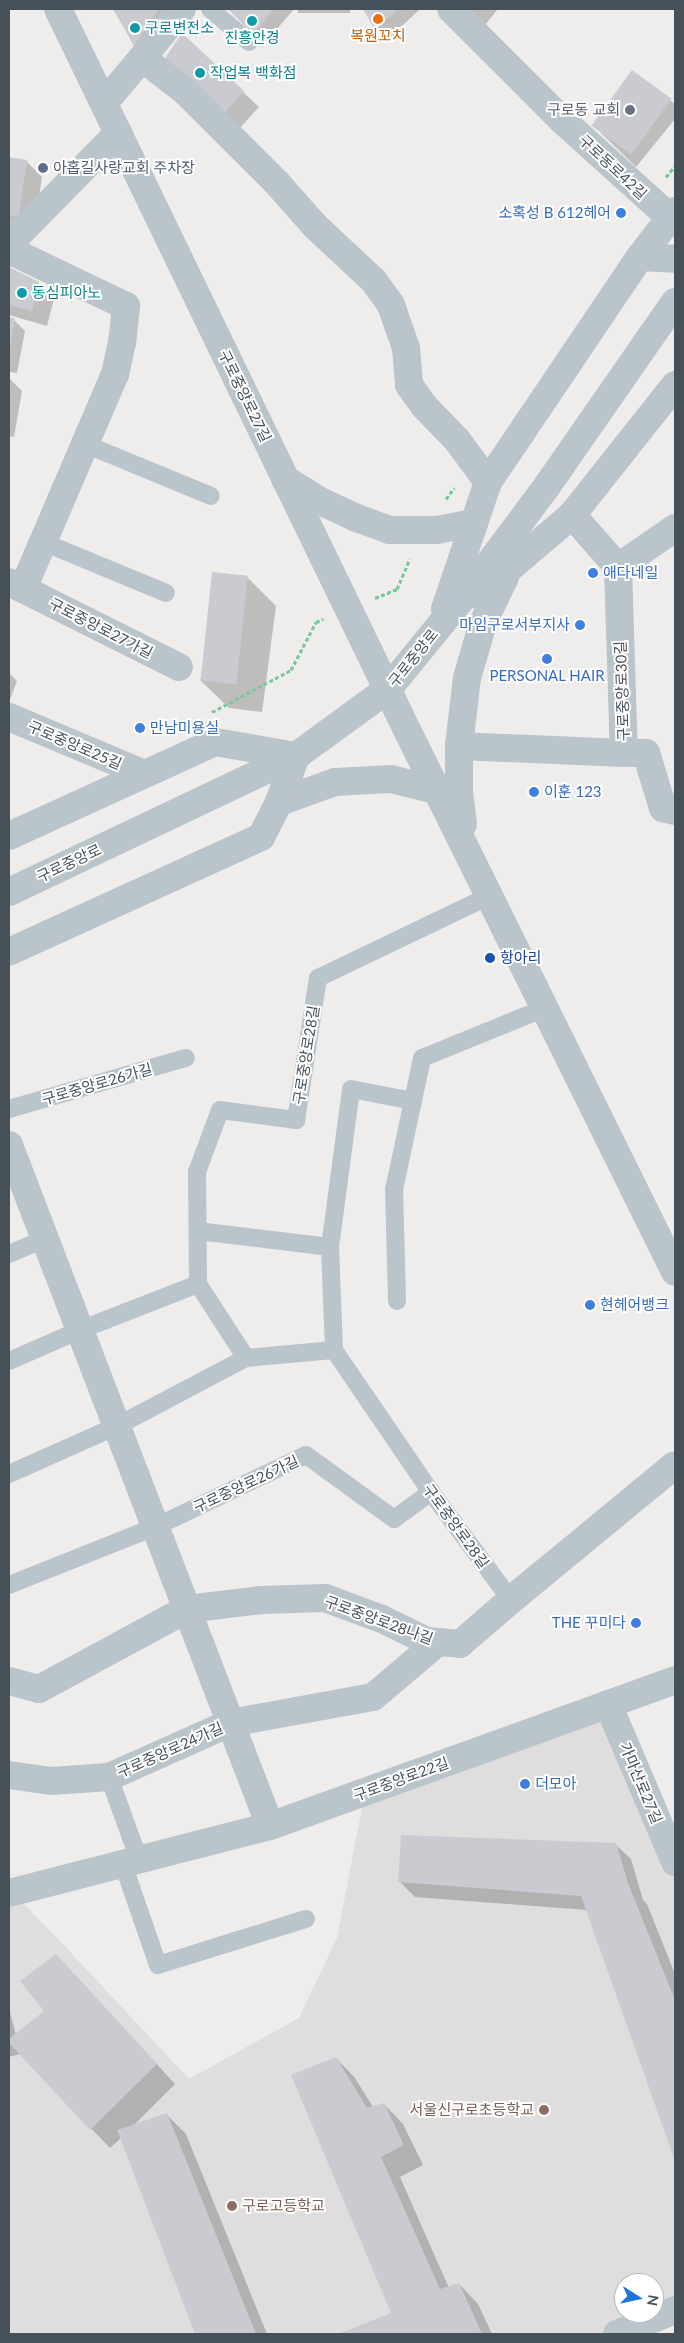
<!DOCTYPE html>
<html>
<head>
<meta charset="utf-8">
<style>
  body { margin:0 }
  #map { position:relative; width:684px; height:2343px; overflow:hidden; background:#efecec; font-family:Lato,"Noto Sans KR",sans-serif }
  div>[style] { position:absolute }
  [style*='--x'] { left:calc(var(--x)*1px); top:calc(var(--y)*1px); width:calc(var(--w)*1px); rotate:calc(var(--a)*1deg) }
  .education>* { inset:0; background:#e0ddde }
  .shadow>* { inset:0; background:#0003; transform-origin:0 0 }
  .building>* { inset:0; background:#c9cbd1; transform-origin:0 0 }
  .path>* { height:3px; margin-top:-1.5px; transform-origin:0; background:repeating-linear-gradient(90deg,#73c99b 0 4px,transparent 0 6.5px) }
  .service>* { height:18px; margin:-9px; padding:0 9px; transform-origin:9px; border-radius:9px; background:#bac4cb }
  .minor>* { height:28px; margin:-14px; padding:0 14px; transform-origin:14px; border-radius:14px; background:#bac4cb }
  .tertiary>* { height:28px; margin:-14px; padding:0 14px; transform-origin:14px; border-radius:14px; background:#bac4cb }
  .dots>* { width:14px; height:14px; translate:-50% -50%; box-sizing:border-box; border:2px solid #fff; border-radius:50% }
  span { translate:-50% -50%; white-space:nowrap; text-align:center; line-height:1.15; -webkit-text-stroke:4px #fff; paint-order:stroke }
  .culture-label { font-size:15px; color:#0d838f }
  .left { translate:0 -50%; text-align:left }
  .food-label { font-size:15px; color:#c56008 }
  .worship-label { font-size:15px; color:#5b616d }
  .right { translate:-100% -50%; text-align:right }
  .street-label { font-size:15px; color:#455059 }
  .service-label { font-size:15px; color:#4e5e75 }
  .shop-label { font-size:15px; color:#366cbe }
  .transit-label { font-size:15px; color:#164399 }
  .education-label { font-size:15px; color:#785e54 }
  .frame { position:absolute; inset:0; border:10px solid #455059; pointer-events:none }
  .north { position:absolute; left:614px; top:2273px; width:50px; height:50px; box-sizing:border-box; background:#fff; border:1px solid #b5b9bd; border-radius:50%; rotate:100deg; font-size:14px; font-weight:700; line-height:20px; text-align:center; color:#455059 }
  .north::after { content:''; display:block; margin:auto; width:18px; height:22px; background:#1d77d7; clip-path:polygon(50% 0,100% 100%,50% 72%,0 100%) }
</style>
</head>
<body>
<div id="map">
  <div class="education">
    <div style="clip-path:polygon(evenodd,608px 1704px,675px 1862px,675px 2310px,617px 2334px,9px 2334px,9px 1893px,12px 1892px,58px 1939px,189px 2079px,299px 2018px,337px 1938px,365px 1792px,608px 1704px,624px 2283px,654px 2283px,654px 2313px,624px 2313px,624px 2283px)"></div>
  </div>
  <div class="shadow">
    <div style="clip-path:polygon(115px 9px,184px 9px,135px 46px)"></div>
    <div style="clip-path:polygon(229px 9px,294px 9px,265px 43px)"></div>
    <div style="left:298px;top:9px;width:52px;height:4px"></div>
    <div style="clip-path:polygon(364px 9px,420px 9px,387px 40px,376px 29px)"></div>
    <div style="clip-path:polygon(466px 9px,498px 9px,485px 25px)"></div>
    <div style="clip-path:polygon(632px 71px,675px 104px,675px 119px,636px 167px,600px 132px)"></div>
    <div style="clip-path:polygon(178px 79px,243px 92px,259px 107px,239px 129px)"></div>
    <div style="clip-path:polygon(9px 159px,26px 161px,42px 177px,34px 230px,9px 236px)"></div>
    <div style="clip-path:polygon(9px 268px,38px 283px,54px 299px,47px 326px,9px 315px)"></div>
    <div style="clip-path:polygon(9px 319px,14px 320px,25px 331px,17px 373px,9px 372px)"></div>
    <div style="clip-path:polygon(9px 378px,22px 391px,14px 437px,9px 436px)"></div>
    <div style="clip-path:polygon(247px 577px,276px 606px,262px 712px,229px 708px,200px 680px)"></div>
    <div style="clip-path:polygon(9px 673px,17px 681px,9px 702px)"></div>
    <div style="clip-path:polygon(615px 1844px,631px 1859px,643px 1900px,647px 1904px,675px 1974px,675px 2158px,587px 1910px,415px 1897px,399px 1881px)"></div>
    <div style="clip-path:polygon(75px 1975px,175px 2084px,133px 2126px,166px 2114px,186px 2134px,267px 2334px,197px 2334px,121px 2138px,110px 2148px,20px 2054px,9px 2057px,9px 2008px,16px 2035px,46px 2011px)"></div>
    <div style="clip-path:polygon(336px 2058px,355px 2078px,373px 2107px,384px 2104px,403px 2124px,423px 2165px,400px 2177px,449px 2288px,459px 2284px,478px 2304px,492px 2334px,341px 2334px,392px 2313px)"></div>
  </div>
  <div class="building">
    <div style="clip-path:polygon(113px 9px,159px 9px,134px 46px)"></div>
    <div style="clip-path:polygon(228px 9px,274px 9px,253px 34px)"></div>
    <div style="clip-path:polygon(363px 9px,398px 9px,375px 30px)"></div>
    <div style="clip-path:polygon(182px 33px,244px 91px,223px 115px,161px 64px)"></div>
    <div style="left:632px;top:70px;width:49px;height:69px;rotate:36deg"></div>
    <div style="clip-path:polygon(9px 157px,27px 160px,19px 215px,9px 217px)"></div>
    <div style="clip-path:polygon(9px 267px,39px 282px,32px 311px,9px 305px)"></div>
    <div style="clip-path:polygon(9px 317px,15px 319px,10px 347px,9px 347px)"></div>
    <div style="left:212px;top:572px;width:36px;height:109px;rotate:6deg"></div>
    <div style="clip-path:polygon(401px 1835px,616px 1843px,628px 1883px,675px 2000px,675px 2161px,581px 1896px,398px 1882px)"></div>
    <div style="clip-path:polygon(56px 1954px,157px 2064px,90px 2130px,9px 2043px,9px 2039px,44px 2011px,20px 1981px)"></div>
    <div style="clip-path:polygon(336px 2057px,367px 2108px,384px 2103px,404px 2145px,381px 2157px,440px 2289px,459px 2283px,482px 2334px,338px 2334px,391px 2313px,291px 2075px)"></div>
    <div style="clip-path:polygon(167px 2113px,256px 2334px,195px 2334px,117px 2130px)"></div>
  </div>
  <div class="path">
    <div style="--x:666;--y:177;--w:14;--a:-51"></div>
    <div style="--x:446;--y:499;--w:14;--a:-54"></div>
    <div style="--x:375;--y:598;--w:24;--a:-22"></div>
    <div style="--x:397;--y:589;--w:33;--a:-67"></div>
    <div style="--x:212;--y:712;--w:89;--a:-28"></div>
    <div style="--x:291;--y:670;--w:54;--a:-62.5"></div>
    <div style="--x:316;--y:622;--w:8;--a:-23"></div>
  </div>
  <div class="service">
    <div style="--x:210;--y:9;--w:51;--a:40.2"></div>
    <div style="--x:85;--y:444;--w:136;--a:22.4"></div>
    <div style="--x:43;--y:542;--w:133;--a:22.5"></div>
    <div style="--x:9;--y:1109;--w:184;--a:-16.1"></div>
    <div style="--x:198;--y:1231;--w:133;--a:6.9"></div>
    <div style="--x:9;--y:1254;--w:39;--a:-23"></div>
    <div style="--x:397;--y:1301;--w:111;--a:-91.5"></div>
    <div style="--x:394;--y:1190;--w:135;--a:-78"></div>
    <div style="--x:422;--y:1058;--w:133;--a:-22.1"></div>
    <div style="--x:334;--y:1350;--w:103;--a:-92.2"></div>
    <div style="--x:330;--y:1247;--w:159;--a:-82.4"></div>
    <div style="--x:351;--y:1089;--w:63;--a:11"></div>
    <div style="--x:334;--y:1350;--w:172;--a:55.7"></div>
    <div style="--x:431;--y:1492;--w:134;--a:53.5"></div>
    <div style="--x:246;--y:1358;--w:88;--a:-123"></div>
    <div style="--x:198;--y:1284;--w:112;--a:-90.5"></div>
    <div style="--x:197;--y:1172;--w:66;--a:-69.6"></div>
    <div style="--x:220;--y:1110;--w:77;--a:7.5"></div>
    <div style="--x:296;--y:1120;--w:144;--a:-81.2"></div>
    <div style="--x:318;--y:978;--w:190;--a:-25.6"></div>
    <div style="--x:9;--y:1361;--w:77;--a:-23.6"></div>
    <div style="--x:80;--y:1330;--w:127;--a:-21.3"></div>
    <div style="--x:9;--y:1474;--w:118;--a:-24"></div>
    <div style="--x:117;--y:1426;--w:146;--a:-27.8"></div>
    <div style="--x:246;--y:1358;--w:88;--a:-5.2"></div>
    <div style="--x:9;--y:1585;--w:157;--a:-21.7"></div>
    <div style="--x:155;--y:1527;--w:167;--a:-25.5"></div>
    <div style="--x:306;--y:1455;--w:109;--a:36"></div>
    <div style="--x:394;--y:1519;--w:46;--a:-36.1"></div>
    <div style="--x:109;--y:1777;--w:88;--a:70.1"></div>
    <div style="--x:123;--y:1864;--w:107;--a:70.9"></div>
    <div style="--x:158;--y:1965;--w:155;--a:-17.3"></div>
  </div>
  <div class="minor">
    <div style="--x:451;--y:9;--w:157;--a:45"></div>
    <div style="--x:562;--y:120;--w:152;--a:42.1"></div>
    <div style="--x:142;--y:58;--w:63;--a:-50.8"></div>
    <div style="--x:104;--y:103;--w:59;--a:-49.8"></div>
    <div style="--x:142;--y:58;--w:56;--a:37.7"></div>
    <div style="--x:186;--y:92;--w:129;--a:45"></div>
    <div style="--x:277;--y:183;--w:57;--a:48.5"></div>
    <div style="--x:315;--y:226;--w:79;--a:43"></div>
    <div style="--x:373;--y:280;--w:31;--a:54"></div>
    <div style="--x:391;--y:305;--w:46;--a:70.8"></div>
    <div style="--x:406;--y:348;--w:37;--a:85"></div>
    <div style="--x:409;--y:385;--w:26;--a:54"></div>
    <div style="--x:424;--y:406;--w:47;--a:45.9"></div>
    <div style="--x:457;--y:440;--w:52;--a:53.6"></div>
    <div style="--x:9;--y:244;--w:156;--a:-45.5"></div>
    <div style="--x:9;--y:250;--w:130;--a:25.6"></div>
    <div style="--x:126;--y:306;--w:36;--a:96"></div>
    <div style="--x:122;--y:342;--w:33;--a:102"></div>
    <div style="--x:115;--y:374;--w:234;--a:113.2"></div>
    <div style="--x:572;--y:515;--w:69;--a:48.5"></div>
    <div style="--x:675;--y:528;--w:69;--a:145.6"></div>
    <div style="--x:618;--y:567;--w:186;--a:88.2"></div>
    <div style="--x:624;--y:753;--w:22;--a:0"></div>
    <div style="--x:646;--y:753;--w:58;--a:72.8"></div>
    <div style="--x:663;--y:808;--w:12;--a:14"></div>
    <div style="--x:9;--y:582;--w:190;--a:26.6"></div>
    <div style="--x:9;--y:717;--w:144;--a:22.8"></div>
    <div style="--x:459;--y:746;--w:165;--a:2.4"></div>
    <div style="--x:9;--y:1145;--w:729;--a:69.03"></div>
    <div style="--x:9;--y:1681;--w:31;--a:15"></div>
    <div style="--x:39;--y:1689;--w:168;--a:-28.4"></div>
    <div style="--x:187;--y:1609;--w:75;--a:-6.9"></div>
    <div style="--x:261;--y:1600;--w:64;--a:-1.8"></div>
    <div style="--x:325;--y:1598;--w:61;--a:20.2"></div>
    <div style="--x:382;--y:1619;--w:50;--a:26.1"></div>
    <div style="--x:427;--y:1641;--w:33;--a:5"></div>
    <div style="--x:460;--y:1644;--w:67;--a:-40.8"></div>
    <div style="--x:511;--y:1600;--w:212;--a:-39.5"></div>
    <div style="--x:608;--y:1704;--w:172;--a:67"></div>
    <div style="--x:9;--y:1775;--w:42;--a:8.1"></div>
    <div style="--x:51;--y:1781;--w:58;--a:-3.9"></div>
    <div style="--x:109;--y:1777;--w:133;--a:-24.1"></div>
    <div style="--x:230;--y:1723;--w:145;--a:-10.3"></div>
    <div style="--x:373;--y:1697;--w:85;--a:-40.2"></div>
    <div style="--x:9;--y:1893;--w:269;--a:-14.4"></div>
    <div style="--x:270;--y:1826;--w:431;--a:-19.8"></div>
    <div style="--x:617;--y:2334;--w:63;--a:-22.5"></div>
  </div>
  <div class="tertiary">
    <div style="--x:58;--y:9;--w:803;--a:64.17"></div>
    <div style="--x:408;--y:732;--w:602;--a:63.69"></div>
    <div style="--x:640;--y:257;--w:35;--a:3"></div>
    <div style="--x:285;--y:479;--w:41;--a:32.2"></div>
    <div style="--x:320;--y:501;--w:38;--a:25"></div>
    <div style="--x:354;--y:517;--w:37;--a:20"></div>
    <div style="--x:389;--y:530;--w:48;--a:0"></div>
    <div style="--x:437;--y:530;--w:38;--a:-11"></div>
    <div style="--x:478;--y:595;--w:123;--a:-40.4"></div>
    <div style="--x:572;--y:515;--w:166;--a:-51.6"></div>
    <div style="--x:445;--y:609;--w:134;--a:-71.3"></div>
    <div style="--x:488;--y:482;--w:272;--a:-56"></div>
    <div style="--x:640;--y:257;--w:58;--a:-52.7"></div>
    <div style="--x:279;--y:802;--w:59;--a:-19.7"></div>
    <div style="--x:335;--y:782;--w:56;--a:-3.1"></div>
    <div style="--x:391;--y:779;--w:49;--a:14"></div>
    <div style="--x:463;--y:824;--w:35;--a:-97"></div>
    <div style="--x:459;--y:789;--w:43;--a:-90"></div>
    <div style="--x:459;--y:746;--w:68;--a:-83.3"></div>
    <div style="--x:467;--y:678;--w:57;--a:-73.8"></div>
    <div style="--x:483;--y:623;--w:51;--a:-64.4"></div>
    <div style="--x:9;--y:836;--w:226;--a:-24.5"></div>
    <div style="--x:215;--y:742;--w:82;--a:9.8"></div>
    <div style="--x:296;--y:756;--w:49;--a:110.3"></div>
    <div style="--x:279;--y:802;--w:39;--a:117"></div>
    <div style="--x:261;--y:837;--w:277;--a:155.5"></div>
    <div style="--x:9;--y:892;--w:318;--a:-25.4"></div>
    <div style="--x:296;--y:756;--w:114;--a:-36.1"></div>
    <div style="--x:388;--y:689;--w:139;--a:-50.8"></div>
    <div style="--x:476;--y:581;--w:119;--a:-53.2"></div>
    <div style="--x:547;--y:486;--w:224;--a:-55.2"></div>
  </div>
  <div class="dots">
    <div style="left:378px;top:19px;background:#e8710a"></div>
    <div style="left:252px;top:21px;background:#0f9aa8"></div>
    <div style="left:135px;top:28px;background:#0f9aa8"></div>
    <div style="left:200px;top:73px;background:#0f9aa8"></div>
    <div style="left:630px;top:110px;background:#6b7280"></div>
    <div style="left:43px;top:168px;background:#5c6f8a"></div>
    <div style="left:621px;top:213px;background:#3f7fe0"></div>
    <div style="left:22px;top:293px;background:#0f9aa8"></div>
    <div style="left:593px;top:573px;background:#3f7fe0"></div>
    <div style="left:580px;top:625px;background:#3f7fe0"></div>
    <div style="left:547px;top:659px;background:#3f7fe0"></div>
    <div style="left:140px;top:728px;background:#3f7fe0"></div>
    <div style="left:534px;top:792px;background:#3f7fe0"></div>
    <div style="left:490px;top:958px;background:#1a4fb4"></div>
    <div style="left:590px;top:1305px;background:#3f7fe0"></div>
    <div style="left:636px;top:1623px;background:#3f7fe0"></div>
    <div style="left:525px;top:1784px;background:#3f7fe0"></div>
    <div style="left:544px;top:2110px;background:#8d6e63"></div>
    <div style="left:232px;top:2206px;background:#8d6e63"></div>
  </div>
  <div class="culture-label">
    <span class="left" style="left:145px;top:28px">구로변전소</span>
    <span style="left:252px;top:38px">진흥안경</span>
    <span class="left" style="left:210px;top:73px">작업복 백화점</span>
    <span class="left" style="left:32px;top:293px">동심피아노</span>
  </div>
  <div class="food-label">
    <span style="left:378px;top:36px">복원꼬치</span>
  </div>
  <div class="worship-label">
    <span class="right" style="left:620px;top:110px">구로동 교회</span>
  </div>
  <div class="street-label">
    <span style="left:613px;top:167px;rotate:43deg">구로동로42길</span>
    <span style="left:245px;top:396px;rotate:64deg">구로중앙로27길</span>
    <span style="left:101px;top:628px;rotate:27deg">구로중앙로27가길</span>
    <span style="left:413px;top:658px;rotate:-51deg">구로중앙로</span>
    <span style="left:622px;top:691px;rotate:-92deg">구로중앙로30길</span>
    <span style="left:75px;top:745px;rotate:23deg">구로중앙로25길</span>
    <span style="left:69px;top:863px;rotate:-25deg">구로중앙로</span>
    <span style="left:306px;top:1055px;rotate:-81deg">구로중앙로28길</span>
    <span style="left:97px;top:1084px;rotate:-16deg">구로중앙로26가길</span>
    <span style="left:246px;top:1484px;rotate:-25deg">구로중앙로26가길</span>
    <span style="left:456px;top:1526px;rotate:54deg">구로중앙로28길</span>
    <span style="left:379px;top:1620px;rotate:20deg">구로중앙로28나길</span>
    <span style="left:170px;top:1750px;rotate:-24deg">구로중앙로24가길</span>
    <span style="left:401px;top:1779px;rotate:-20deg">구로중앙로22길</span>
    <span style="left:641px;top:1783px;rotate:67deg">가마산로27길</span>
  </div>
  <div class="service-label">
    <span class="left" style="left:53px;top:168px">아홉길사랑교회 주차장</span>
  </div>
  <div class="shop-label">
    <span class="right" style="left:611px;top:213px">소혹성 B 612헤어</span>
    <span class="left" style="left:603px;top:573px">애다네일</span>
    <span class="right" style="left:570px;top:625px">마임구로서부지사</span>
    <span style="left:547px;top:676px">PERSONAL HAIR</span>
    <span class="left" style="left:150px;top:728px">만남미용실</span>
    <span class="left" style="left:544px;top:792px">이훈 123</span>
    <span class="left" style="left:600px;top:1305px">현헤어뱅크</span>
    <span class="right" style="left:626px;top:1623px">THE 꾸미다</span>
    <span class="left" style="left:535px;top:1784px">더모아</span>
  </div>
  <div class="transit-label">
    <span class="left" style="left:500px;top:958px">항아리</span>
  </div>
  <div class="education-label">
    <span class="right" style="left:534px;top:2110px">서울신구로초등학교</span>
    <span class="left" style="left:242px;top:2206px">구로고등학교</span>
  </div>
  <div class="frame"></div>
  <div class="north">N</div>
</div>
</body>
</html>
